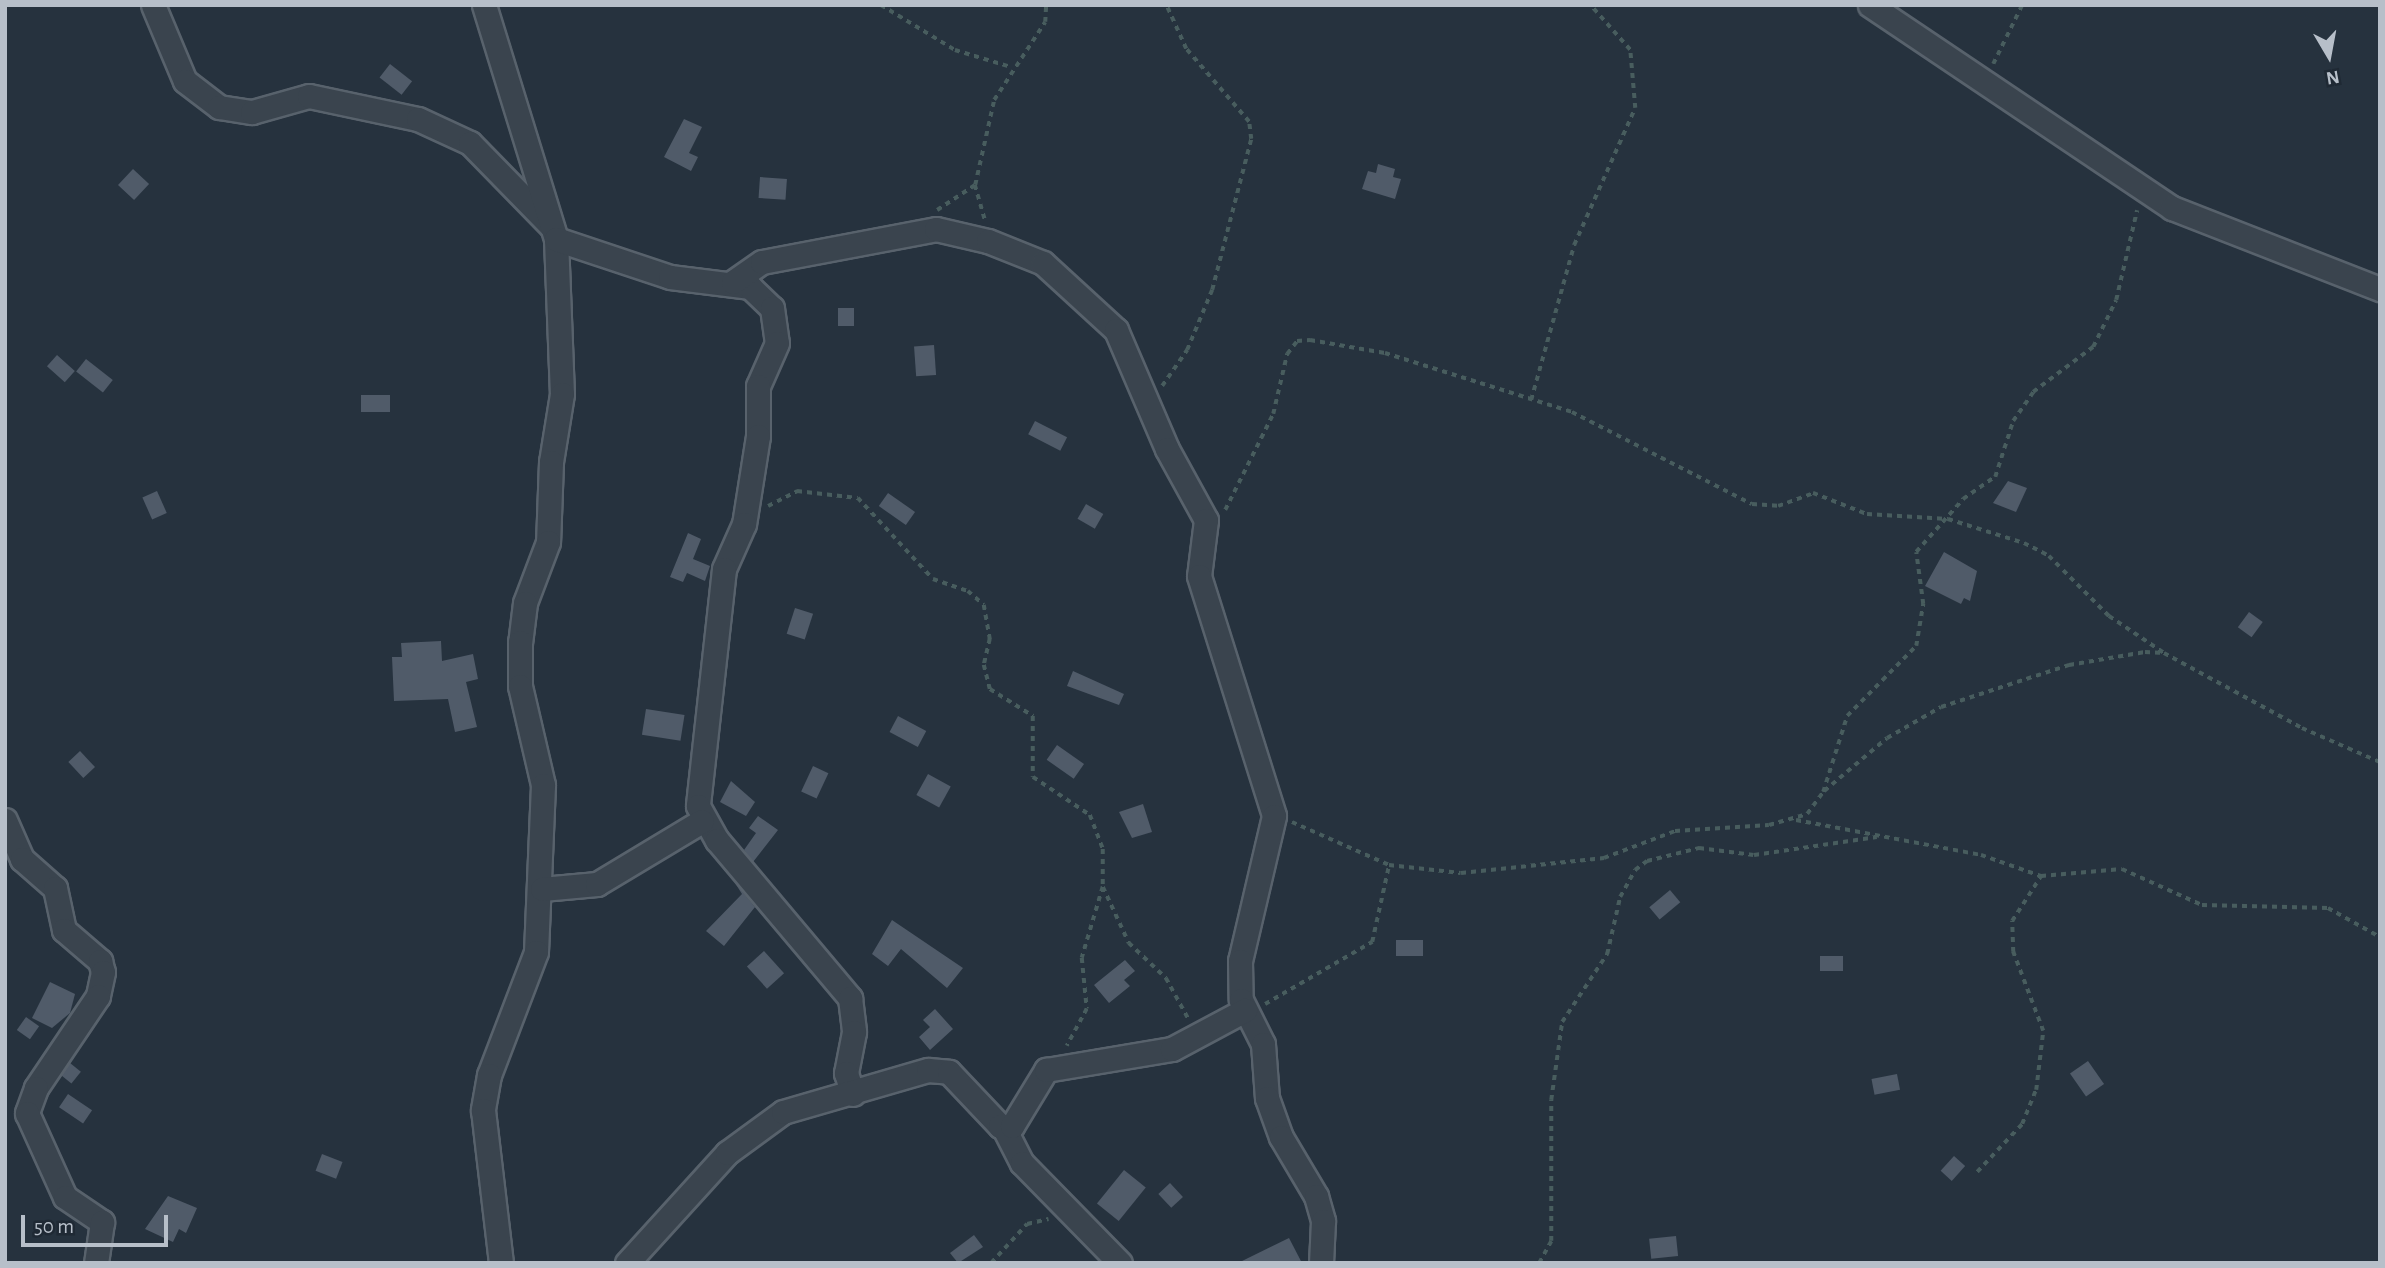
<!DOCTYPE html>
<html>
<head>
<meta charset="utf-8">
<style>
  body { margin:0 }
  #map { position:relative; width:2385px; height:1268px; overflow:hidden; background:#26323e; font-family:"Alegreya Sans",sans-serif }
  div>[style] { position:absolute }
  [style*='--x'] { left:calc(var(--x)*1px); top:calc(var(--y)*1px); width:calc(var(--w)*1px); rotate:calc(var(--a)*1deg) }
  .building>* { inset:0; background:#505b69; transform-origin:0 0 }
  .path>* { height:3.5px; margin-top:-1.75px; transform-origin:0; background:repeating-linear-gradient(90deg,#485d5e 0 5px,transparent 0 10px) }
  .roads { filter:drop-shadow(2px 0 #58626c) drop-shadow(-2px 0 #58626c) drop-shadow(0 2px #58626c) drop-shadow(0 -2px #58626c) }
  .minor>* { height:23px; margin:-11.5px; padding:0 11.5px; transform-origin:11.5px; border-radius:11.5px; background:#3a444e }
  span { translate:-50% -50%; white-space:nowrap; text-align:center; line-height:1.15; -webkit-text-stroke:5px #1f2934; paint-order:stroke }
  .frame { position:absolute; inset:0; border:7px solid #b7bfc9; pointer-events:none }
  .north { position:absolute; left:2294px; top:21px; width:70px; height:70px; -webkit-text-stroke:5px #1f2934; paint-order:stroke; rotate:170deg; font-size:19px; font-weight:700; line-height:28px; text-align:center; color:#b7bfc9 }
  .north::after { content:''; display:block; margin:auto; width:24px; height:32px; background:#b7bfc9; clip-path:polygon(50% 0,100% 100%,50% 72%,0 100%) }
  .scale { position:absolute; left:21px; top:1215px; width:147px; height:32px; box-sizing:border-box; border:4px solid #b7bfc9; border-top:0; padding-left:9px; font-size:21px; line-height:24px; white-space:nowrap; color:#b7bfc9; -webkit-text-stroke:5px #1f2934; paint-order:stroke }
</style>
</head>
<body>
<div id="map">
  <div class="building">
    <div style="left:390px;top:64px;width:28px;height:17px;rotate:38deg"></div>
    <div style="clip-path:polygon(684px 119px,702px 127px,689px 153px,698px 157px,691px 171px,664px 157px)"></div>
    <div style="clip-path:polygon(1378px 164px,1395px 169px,1393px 177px,1401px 179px,1395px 199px,1362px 189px,1368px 171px,1376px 173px)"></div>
    <div style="left:133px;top:169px;width:22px;height:22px;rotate:43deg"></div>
    <div style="left:760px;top:177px;width:27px;height:21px;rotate:4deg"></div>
    <div style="left:838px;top:308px;width:16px;height:18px"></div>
    <div style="left:934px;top:345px;width:30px;height:20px;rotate:86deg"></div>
    <div style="left:57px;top:355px;width:24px;height:15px;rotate:42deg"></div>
    <div style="left:86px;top:359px;width:34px;height:16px;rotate:38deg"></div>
    <div style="left:361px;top:395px;width:29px;height:17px"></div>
    <div style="left:1035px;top:421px;width:36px;height:15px;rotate:27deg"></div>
    <div style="clip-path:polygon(2008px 481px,2027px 488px,2016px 512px,1993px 503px)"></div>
    <div style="left:157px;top:491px;width:24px;height:16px;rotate:66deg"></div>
    <div style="left:888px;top:493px;width:33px;height:16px;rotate:35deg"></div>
    <div style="left:1086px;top:504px;width:20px;height:17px;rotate:30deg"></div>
    <div style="clip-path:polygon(688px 533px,701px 539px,693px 559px,710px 566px,705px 581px,687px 573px,683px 582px,670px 577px)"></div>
    <div style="clip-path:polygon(1944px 552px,1977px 571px,1970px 601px,1964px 598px,1961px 604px,1925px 586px)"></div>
    <div style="left:795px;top:608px;width:19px;height:27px;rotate:18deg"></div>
    <div style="left:2249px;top:612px;width:17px;height:19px;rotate:36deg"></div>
    <div style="clip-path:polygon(441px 641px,442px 661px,473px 654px,478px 679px,466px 682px,477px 727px,455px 732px,448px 699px,394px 701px,392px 657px,402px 657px,401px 643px)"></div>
    <div style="clip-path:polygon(1073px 671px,1124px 694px,1119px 705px,1067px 686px)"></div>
    <div style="left:646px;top:709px;width:39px;height:26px;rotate:9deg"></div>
    <div style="left:898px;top:716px;width:32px;height:18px;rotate:28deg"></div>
    <div style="left:1057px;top:745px;width:33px;height:18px;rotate:35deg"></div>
    <div style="left:80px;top:751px;width:22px;height:16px;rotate:47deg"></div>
    <div style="left:813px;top:766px;width:17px;height:28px;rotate:25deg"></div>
    <div style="left:928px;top:774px;width:26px;height:24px;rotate:29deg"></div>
    <div style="clip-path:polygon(731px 781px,755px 802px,746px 816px,720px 802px)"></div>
    <div style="clip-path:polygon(1143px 804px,1152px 832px,1132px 838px,1119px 812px)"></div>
    <div style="clip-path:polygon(758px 816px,778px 830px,753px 862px,744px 850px,756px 833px,749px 828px)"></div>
    <div style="clip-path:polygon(735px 883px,760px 913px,755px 907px,724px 946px,706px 931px,742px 894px)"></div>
    <div style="left:1670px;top:890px;width:16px;height:27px;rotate:50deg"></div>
    <div style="clip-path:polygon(892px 920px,963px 968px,947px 988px,901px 949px,888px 966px,872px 954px)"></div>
    <div style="left:1396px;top:940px;width:27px;height:16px"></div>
    <div style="left:764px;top:951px;width:30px;height:23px;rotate:48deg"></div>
    <div style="left:1820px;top:956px;width:23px;height:15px"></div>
    <div style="clip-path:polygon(1125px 960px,1135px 971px,1124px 980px,1130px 986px,1109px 1003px,1094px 985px)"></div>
    <div style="clip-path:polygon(50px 982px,75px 994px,70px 1013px,52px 1028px,32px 1018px)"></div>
    <div style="clip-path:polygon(935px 1009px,953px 1029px,930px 1050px,919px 1037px,930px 1027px,923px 1020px)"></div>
    <div style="left:26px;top:1017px;width:16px;height:16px;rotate:35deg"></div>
    <div style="left:2088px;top:1061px;width:28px;height:22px;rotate:55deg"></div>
    <div style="left:70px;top:1063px;width:14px;height:15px;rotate:39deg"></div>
    <div style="left:1897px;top:1074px;width:16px;height:26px;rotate:79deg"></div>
    <div style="left:68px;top:1094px;width:29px;height:16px;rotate:34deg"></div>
    <div style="left:322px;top:1154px;width:22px;height:18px;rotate:21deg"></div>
    <div style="left:1954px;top:1156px;width:15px;height:20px;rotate:42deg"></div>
    <div style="left:1124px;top:1170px;width:28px;height:43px;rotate:39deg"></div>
    <div style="left:1170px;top:1183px;width:19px;height:16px;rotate:47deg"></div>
    <div style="clip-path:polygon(168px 1196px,197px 1208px,186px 1233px,179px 1229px,173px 1242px,145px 1229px)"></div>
    <div style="clip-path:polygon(974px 1235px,983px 1247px,958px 1263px,950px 1253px)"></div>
    <div style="left:1676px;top:1236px;width:20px;height:27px;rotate:84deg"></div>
    <div style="clip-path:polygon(1289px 1238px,1302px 1263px,1238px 1263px)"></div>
  </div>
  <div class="path">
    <div style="--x:881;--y:5;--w:87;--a:31.3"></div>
    <div style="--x:955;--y:50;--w:59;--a:16.9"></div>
    <div style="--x:1993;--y:64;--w:66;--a:-63.8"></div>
    <div style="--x:975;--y:185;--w:37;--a:74"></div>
    <div style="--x:937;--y:210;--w:45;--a:-33.3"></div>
    <div style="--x:975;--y:185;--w:87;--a:-77.4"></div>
    <div style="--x:994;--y:100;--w:93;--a:-56.8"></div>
    <div style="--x:1045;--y:22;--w:17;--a:-87"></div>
    <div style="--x:1162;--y:386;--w:44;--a:-55.2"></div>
    <div style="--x:1187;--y:350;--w:65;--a:-67.4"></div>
    <div style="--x:1212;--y:290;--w:156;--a:-75.5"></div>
    <div style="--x:1251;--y:139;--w:17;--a:-97"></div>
    <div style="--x:1249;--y:122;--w:96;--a:-130.8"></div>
    <div style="--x:1186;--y:49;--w:48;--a:-114.4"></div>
    <div style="--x:1531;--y:400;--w:161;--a:-74.5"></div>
    <div style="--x:1574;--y:245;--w:150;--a:-66"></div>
    <div style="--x:1635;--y:108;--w:58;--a:-94.9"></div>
    <div style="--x:1630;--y:50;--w:60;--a:-131.6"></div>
    <div style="--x:768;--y:506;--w:33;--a:-27"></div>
    <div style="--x:797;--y:491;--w:61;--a:6.5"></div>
    <div style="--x:858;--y:498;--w:110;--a:47.2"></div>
    <div style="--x:933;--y:579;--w:37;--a:19"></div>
    <div style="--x:968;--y:591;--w:21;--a:41"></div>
    <div style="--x:984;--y:605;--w:35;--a:80"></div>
    <div style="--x:990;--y:639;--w:27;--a:103"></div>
    <div style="--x:984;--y:665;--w:25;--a:76"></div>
    <div style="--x:990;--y:689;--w:51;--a:32.1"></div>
    <div style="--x:1033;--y:716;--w:61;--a:90"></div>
    <div style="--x:1033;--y:777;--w:69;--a:33.7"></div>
    <div style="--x:1090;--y:815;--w:36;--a:69"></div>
    <div style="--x:1103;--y:849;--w:38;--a:90"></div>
    <div style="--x:1103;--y:887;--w:74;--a:106.5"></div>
    <div style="--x:1082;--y:958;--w:51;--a:84.4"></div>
    <div style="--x:1087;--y:1009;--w:42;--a:118.4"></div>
    <div style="--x:1225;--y:510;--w:107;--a:-63.4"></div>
    <div style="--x:1273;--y:414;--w:62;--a:-76.9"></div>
    <div style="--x:1287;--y:354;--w:16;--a:-52"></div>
    <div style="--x:1297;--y:341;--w:13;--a:-4"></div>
    <div style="--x:1310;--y:340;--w:76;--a:9.8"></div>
    <div style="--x:1385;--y:353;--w:196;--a:17.5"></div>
    <div style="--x:1572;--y:412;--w:202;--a:27.1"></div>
    <div style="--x:1752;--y:504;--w:26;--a:4"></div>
    <div style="--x:1778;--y:506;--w:37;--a:-20"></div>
    <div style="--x:1813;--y:493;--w:58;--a:21.3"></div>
    <div style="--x:1867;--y:514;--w:81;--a:3.5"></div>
    <div style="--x:1948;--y:519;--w:80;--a:17.5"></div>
    <div style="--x:2024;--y:543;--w:28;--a:27"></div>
    <div style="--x:2049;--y:556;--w:85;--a:45"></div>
    <div style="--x:2109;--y:616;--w:66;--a:33.9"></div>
    <div style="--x:1824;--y:791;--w:82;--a:-40.1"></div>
    <div style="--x:1887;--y:738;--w:62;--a:-29.9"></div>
    <div style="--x:1941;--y:707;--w:135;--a:-18.2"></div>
    <div style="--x:2069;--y:665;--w:77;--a:-9.7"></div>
    <div style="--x:2145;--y:652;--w:19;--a:3"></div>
    <div style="--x:2164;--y:653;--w:157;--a:28.5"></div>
    <div style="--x:2302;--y:728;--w:85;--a:23.6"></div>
    <div style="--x:1796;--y:820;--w:188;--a:10.7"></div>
    <div style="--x:1981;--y:855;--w:64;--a:19.3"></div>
    <div style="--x:2041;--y:876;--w:81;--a:-4.9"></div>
    <div style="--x:2122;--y:869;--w:88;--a:24.2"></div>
    <div style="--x:2202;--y:905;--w:126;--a:1.4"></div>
    <div style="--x:2328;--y:908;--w:60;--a:29.1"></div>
    <div style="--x:1292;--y:822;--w:106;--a:23.9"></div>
    <div style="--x:1389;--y:865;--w:72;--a:6.3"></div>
    <div style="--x:1461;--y:873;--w:144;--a:-6"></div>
    <div style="--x:1604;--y:858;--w:76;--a:-20.8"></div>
    <div style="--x:1675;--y:831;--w:94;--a:-3.7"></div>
    <div style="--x:1769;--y:825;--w:40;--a:-16"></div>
    <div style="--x:1807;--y:814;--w:27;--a:-54"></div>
    <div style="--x:1823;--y:792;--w:80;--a:-72.5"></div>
    <div style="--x:1847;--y:716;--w:98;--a:-45.4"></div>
    <div style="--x:1916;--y:646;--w:43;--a:-80.5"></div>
    <div style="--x:1923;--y:604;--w:52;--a:-97.7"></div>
    <div style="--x:1916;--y:552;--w:71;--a:-48.4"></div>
    <div style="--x:1963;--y:499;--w:39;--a:-35"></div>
    <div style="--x:1995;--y:477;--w:59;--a:-72.2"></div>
    <div style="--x:2013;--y:421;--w:35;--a:-55"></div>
    <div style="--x:2033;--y:392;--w:75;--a:-36.9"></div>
    <div style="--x:2093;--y:347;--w:52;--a:-63.9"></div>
    <div style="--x:2116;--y:300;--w:92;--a:-76.9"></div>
    <div style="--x:1103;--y:887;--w:62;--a:65.1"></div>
    <div style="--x:1129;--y:943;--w:51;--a:43.4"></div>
    <div style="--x:1166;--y:978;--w:46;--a:61.2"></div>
    <div style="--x:1265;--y:1004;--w:124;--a:-30.1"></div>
    <div style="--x:1372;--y:942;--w:79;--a:-77.6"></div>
    <div style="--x:1977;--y:1172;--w:66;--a:-46.8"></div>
    <div style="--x:2022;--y:1124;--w:37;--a:-68"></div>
    <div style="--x:2036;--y:1090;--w:59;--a:-83.2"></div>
    <div style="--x:2043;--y:1031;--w:85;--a:-110.8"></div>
    <div style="--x:2013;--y:952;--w:31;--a:-92"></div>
    <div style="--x:2012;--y:921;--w:54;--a:-57.2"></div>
    <div style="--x:991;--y:1263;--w:53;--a:-47.3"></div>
    <div style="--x:1027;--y:1224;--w:22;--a:-13"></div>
    <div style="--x:1539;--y:1263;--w:25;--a:-61"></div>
    <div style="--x:1551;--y:1241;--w:141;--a:-90"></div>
    <div style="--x:1551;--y:1100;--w:79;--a:-82"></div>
    <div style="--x:1562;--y:1022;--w:82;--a:-56.5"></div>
    <div style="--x:1607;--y:954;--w:58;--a:-77.2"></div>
    <div style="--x:1620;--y:897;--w:31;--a:-61"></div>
    <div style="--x:1635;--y:870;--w:15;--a:-37"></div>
    <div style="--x:1647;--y:861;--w:54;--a:-14"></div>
    <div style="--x:1699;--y:848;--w:55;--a:7.3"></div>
    <div style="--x:1754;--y:855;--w:124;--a:-8.3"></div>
  </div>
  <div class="roads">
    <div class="minor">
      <div style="--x:153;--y:5;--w:82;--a:67.2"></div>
      <div style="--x:185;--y:81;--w:43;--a:37.4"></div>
      <div style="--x:219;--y:107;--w:33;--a:9"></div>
      <div style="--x:252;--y:112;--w:59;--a:-15.7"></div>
      <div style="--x:309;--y:96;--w:111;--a:11.9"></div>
      <div style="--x:418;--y:119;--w:57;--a:24.8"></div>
      <div style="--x:470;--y:143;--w:116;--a:45.7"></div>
      <div style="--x:484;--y:5;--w:245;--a:72.9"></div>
      <div style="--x:556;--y:239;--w:155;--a:87.8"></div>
      <div style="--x:562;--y:394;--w:69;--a:99.2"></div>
      <div style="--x:551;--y:462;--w:80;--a:92.1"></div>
      <div style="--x:548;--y:542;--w:65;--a:110.7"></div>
      <div style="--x:525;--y:603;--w:39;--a:97"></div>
      <div style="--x:520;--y:642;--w:44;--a:90"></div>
      <div style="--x:520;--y:686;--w:102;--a:76.9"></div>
      <div style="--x:543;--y:785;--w:167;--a:92.4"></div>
      <div style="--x:536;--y:952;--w:132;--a:110.9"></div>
      <div style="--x:489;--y:1075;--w:36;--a:100"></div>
      <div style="--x:483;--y:1110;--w:154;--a:83.3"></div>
      <div style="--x:1870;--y:5;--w:364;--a:33.9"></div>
      <div style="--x:2172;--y:208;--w:223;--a:21.3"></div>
      <div style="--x:556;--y:239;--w:120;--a:18.4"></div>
      <div style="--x:670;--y:277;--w:81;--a:7.1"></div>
      <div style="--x:750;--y:287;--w:30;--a:44"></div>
      <div style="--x:772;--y:308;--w:35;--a:82"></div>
      <div style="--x:777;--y:343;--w:47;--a:113.8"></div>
      <div style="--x:758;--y:386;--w:50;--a:90"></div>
      <div style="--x:758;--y:436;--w:89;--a:99"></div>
      <div style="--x:744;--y:524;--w:49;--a:114"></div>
      <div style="--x:724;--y:569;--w:238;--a:96.3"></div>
      <div style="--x:698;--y:806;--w:39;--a:61"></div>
      <div style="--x:717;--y:840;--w:207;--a:49.9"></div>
      <div style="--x:850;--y:998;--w:34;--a:83"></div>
      <div style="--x:854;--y:1032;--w:42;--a:101"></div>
      <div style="--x:846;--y:1073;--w:22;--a:72"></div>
      <div style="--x:733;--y:282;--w:35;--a:-35"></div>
      <div style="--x:762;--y:262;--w:177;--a:-10.7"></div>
      <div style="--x:936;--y:229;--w:53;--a:13"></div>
      <div style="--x:988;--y:241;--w:59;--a:21.8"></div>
      <div style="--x:1043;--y:263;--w:99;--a:42.5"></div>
      <div style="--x:1116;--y:330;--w:129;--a:66.8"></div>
      <div style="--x:1167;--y:449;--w:81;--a:61.2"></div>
      <div style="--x:1206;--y:520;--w:56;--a:97.1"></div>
      <div style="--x:1199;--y:576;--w:251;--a:72.6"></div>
      <div style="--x:1274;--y:816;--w:149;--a:103.2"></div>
      <div style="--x:1240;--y:961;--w:39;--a:89"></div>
      <div style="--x:1241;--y:1000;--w:49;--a:63.4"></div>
      <div style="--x:1263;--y:1044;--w:54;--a:85.8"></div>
      <div style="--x:1267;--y:1098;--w:41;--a:70.3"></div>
      <div style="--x:1281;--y:1137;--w:69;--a:59.3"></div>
      <div style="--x:1316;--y:1196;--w:26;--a:74"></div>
      <div style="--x:1323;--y:1221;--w:42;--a:92.7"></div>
      <div style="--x:5;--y:820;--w:43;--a:66.4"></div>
      <div style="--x:22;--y:859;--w:44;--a:41.3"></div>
      <div style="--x:55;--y:888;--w:43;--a:77.9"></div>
      <div style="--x:64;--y:930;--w:48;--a:40.7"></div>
      <div style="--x:100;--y:961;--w:11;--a:75"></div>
      <div style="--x:103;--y:972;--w:25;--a:102"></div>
      <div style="--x:98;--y:996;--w:111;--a:124"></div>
      <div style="--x:36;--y:1088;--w:27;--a:110"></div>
      <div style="--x:27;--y:1113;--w:92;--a:65.7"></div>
      <div style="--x:65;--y:1197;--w:45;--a:34"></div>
      <div style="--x:102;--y:1222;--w:41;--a:98.3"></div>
      <div style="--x:542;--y:889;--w:55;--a:-5.2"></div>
      <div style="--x:597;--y:884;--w:122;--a:-31"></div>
      <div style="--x:1004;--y:1128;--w:39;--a:63"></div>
      <div style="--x:1022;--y:1163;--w:140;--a:45.6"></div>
      <div style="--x:627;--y:1263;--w:149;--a:-47.7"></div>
      <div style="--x:727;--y:1153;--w:69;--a:-36.2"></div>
      <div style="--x:783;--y:1112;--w:151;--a:-16.2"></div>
      <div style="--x:928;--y:1070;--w:21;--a:5"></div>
      <div style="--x:949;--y:1072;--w:74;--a:46.6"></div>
      <div style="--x:1000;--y:1126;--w:12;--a:0"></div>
      <div style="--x:1012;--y:1126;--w:66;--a:-58.7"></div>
      <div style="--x:1046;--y:1070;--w:128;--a:-9.5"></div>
      <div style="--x:1172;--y:1049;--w:83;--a:-28.1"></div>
    </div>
  </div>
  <div class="frame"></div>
  <div class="north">N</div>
  <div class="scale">50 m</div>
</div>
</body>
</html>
